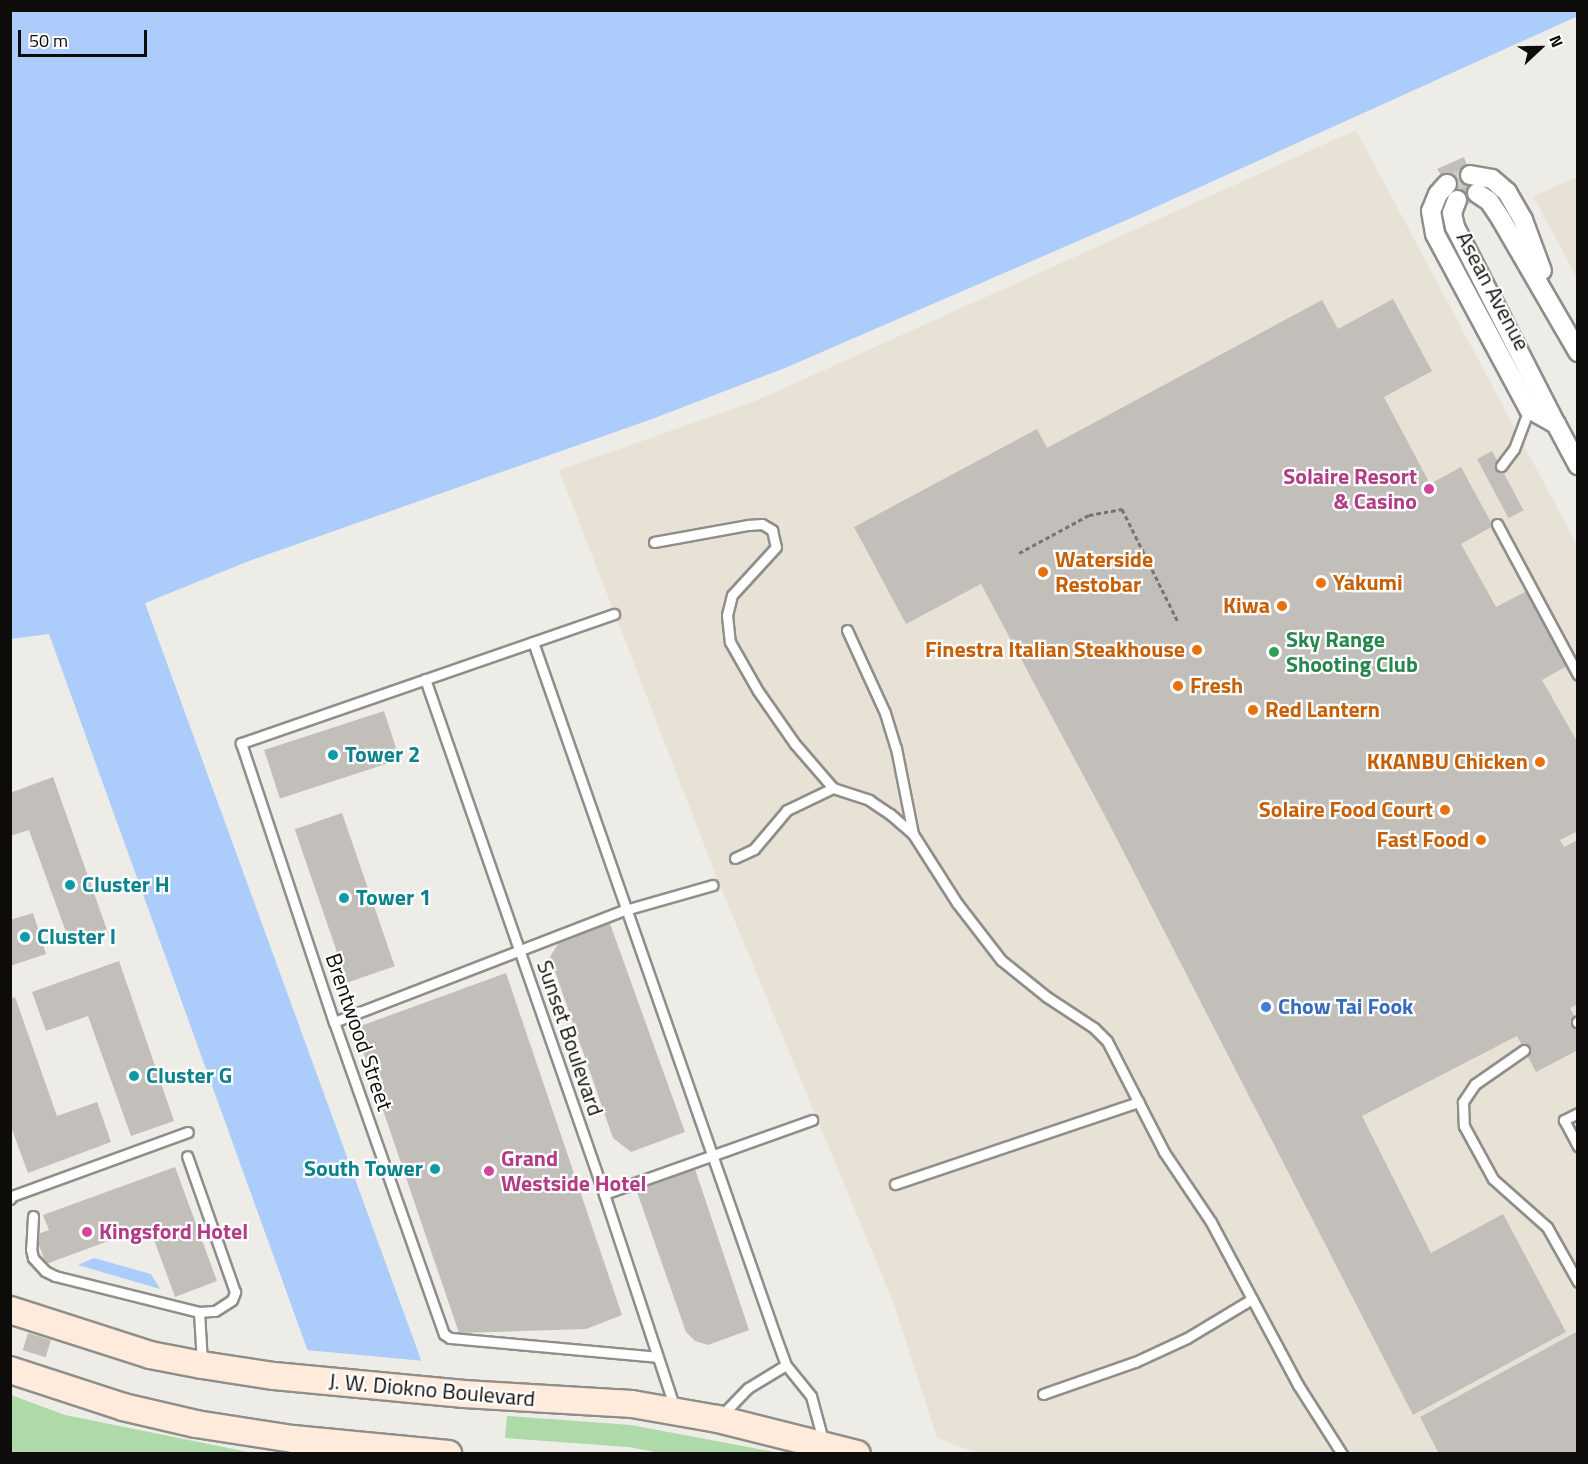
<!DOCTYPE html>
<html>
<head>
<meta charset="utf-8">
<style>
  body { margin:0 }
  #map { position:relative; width:1588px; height:1464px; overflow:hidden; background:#eeece7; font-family:"Titillium Web",sans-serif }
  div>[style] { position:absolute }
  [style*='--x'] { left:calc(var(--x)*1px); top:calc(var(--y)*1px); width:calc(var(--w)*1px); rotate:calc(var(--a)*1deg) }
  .built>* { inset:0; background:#e8e1d6 }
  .green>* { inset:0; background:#addaa8 }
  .water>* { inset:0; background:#accdfb }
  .pier>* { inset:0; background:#eeece7 }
  .building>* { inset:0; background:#c2bfbb; transform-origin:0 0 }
  .street-tunnel>* { height:18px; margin-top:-9px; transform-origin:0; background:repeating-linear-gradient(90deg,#cccac6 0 18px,transparent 0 27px) }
  .path>* { height:3px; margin-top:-1.5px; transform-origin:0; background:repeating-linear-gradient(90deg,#767471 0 4.5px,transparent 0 7.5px) }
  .roads { filter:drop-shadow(2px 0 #908e8a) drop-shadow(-2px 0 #908e8a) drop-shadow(0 2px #908e8a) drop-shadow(0 -2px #908e8a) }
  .lane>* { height:9px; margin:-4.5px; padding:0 4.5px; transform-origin:4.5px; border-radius:4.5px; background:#fff }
  .street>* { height:18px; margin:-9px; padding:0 9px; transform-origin:9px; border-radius:9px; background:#fff }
  .secondary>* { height:26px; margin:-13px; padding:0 13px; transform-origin:13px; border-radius:13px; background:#feebdc }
  .dots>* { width:16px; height:16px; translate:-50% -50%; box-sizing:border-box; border:3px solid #fff; border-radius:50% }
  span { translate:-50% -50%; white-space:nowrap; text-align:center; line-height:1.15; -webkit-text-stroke:4.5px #fff; paint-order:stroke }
  .street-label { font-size:22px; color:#0d0c0a }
  .hotel-label { font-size:22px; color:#b23c85; font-weight:700 }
  .right { translate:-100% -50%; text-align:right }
  .left { translate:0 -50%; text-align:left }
  .food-label { font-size:22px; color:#c56008; font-weight:700 }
  .leisure-label { font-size:22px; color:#27864d; font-weight:700 }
  .culture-label { font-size:22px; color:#0d838f; font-weight:700 }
  .shop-label { font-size:22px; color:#366cbe; font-weight:700 }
  .frame { position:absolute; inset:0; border:12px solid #0d0c0a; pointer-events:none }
  .north { position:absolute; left:1510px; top:18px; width:60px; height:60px; -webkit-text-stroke:4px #fff; paint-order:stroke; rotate:68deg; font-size:16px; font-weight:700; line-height:24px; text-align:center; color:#0d0c0a }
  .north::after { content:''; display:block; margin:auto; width:21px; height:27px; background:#0d0c0a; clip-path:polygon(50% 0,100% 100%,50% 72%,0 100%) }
  .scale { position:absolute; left:18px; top:30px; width:129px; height:27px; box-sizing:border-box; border:3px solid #0d0c0a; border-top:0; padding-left:8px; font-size:18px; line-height:21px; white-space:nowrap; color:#0d0c0a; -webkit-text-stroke:4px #fff; paint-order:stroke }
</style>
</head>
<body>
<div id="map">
  <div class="built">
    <div style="clip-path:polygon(1356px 130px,1577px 545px,1577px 1453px,979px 1454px,937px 1438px,894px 1304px,719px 883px,559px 470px,753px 402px)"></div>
    <div style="clip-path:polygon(1577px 177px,1577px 278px,1533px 196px)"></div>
  </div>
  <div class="green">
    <div style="clip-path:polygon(11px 1395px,65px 1415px,253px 1453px,11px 1453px)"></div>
    <div style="clip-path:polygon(507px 1416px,631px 1425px,780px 1453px,661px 1453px,628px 1447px,505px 1438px)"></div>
  </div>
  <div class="water">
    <div style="clip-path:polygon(1577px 10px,1578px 16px,1138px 215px,785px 368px,652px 419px,249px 561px,145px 603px,455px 1453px,345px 1454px,49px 634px,11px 639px,10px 11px)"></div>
    <div style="clip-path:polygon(94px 1258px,151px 1274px,160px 1289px,78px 1265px)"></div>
  </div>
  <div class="pier">
    <div style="clip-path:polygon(306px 1350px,424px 1361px,458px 1454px,341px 1454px)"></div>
  </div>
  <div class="building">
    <div style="clip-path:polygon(1464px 157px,1479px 199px,1462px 207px,1437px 169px)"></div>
    <div style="clip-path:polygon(1393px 299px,1432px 371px,1384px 397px,1430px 484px,1461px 467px,1493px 526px,1461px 544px,1496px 607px,1527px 591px,1567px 666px,1542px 680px,1578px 743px,1578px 831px,1560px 840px,1564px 847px,1578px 840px,1578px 1004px,1570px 1008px,1578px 1023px,1578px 1050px,1536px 1072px,1517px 1036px,1362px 1116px,1431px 1253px,1503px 1214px,1566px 1332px,1413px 1415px,1104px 814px,981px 584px,906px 624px,854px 527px,1037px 429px,1047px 448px,1322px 300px,1338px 329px)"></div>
    <div style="left:1492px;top:451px;width:67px;height:17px;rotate:62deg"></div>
    <div style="left:384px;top:711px;width:51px;height:126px;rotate:72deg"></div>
    <div style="clip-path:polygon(53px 777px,108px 933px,71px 946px,29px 830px,10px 836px,10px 793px)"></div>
    <div style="left:342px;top:813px;width:162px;height:50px;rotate:71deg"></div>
    <div style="clip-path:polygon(33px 913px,46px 954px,10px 966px,10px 920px)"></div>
    <div style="clip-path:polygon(609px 921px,685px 1132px,631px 1152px,613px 1138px,550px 957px,559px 942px)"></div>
    <div style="clip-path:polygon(119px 961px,174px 1121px,131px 1136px,88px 1016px,46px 1031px,32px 992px)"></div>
    <div style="clip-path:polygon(506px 973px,622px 1315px,586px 1329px,459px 1333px,355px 1028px)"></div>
    <div style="clip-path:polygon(15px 997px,57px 1116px,97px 1102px,111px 1142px,28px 1173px,10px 1124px,10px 999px)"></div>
    <div style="clip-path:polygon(175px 1167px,217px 1281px,175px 1297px,149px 1226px,46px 1264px,35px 1235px,49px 1230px,43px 1215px)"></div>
    <div style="clip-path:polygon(695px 1169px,749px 1330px,708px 1345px,695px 1341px,686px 1332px,636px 1189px)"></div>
    <div style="clip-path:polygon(1578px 1331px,1578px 1454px,1439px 1454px,1420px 1417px)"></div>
    <div style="left:28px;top:1333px;width:24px;height:18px;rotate:17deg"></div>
  </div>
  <div class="street-tunnel">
    <div style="--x:1447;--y:184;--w:25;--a:-21"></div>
  </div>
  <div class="path">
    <div style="--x:1019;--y:553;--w:80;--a:-28.5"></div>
    <div style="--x:1089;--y:515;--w:34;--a:-10"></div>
    <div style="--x:1122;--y:509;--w:126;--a:63.6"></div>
  </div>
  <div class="roads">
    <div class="lane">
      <div style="--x:1501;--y:466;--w:21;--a:-53"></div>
      <div style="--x:1514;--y:449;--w:43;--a:-69.4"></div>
      <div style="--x:1497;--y:524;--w:171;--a:61.8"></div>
      <div style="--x:654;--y:542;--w:96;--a:-10.3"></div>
      <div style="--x:748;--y:525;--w:14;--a:-4"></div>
      <div style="--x:762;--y:524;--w:12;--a:31"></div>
      <div style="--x:772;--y:530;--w:17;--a:77"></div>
      <div style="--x:776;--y:547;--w:65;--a:132.5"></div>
      <div style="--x:732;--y:595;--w:21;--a:104"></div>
      <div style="--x:727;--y:615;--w:27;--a:84"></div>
      <div style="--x:730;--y:642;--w:56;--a:60.3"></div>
      <div style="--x:758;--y:691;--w:65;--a:55.1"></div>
      <div style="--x:795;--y:744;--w:58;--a:49.2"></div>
      <div style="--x:833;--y:788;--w:38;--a:18"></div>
      <div style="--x:869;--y:800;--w:25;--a:34"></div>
      <div style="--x:890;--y:814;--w:30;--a:41"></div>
      <div style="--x:913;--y:834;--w:82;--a:57.5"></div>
      <div style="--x:957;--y:903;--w:72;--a:52.3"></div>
      <div style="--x:1001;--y:960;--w:59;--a:38.8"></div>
      <div style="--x:1047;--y:997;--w:56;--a:33.4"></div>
      <div style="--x:1094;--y:1028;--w:18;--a:45"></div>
      <div style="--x:1107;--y:1041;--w:125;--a:62.8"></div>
      <div style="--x:1164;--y:1152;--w:84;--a:56.1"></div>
      <div style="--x:1211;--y:1222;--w:185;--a:61.9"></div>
      <div style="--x:1298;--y:1385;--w:82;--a:57.5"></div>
      <div style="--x:614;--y:614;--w:395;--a:160.9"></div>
      <div style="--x:241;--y:743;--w:294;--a:71.6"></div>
      <div style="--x:334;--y:1022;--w:331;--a:70.6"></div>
      <div style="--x:444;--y:1334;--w:7;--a:34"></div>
      <div style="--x:450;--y:1338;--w:208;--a:5.2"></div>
      <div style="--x:847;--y:630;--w:91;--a:65.4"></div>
      <div style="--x:885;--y:713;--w:37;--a:73"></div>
      <div style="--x:896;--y:748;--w:88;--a:78.8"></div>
      <div style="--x:533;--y:642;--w:734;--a:70.75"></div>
      <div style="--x:775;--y:1335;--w:32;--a:70"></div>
      <div style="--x:786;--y:1365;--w:40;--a:51"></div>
      <div style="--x:811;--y:1396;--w:50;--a:74.8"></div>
      <div style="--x:425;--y:679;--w:545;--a:70.83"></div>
      <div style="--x:604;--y:1194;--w:226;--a:71.7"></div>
      <div style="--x:735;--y:858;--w:21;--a:-25"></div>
      <div style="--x:754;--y:849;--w:51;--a:-49.8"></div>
      <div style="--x:787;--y:810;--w:51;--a:-25.6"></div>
      <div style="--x:334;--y:1022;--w:312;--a:-21.1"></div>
      <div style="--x:625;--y:910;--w:91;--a:-15.9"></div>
      <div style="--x:1577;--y:1022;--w:1;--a:-45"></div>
      <div style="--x:1524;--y:1050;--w:60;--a:145.2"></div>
      <div style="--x:1475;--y:1084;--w:22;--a:124"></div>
      <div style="--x:1463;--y:1102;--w:24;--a:88"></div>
      <div style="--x:1464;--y:1126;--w:60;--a:61.3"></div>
      <div style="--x:1493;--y:1179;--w:72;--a:41.6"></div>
      <div style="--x:1547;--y:1227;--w:63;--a:60.6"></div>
      <div style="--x:1578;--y:1113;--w:16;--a:153"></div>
      <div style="--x:1564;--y:1120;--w:30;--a:62"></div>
      <div style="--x:895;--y:1184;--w:257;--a:-18.6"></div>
      <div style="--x:604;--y:1194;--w:221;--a:-19.6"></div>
      <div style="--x:10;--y:1199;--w:4;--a:-56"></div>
      <div style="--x:12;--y:1196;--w:187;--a:-20"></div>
      <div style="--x:33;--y:1216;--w:33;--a:93"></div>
      <div style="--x:31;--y:1249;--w:9;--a:77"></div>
      <div style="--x:33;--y:1258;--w:18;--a:47"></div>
      <div style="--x:45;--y:1271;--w:11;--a:27"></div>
      <div style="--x:55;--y:1276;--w:148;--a:14"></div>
      <div style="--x:199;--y:1312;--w:16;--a:-4"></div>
      <div style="--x:215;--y:1311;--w:20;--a:-33"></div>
      <div style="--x:232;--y:1300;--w:9;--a:-69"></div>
      <div style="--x:235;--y:1292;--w:144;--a:-109.4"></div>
      <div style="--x:199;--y:1312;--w:51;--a:86.6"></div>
      <div style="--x:1043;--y:1394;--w:97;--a:-19.2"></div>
      <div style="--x:1135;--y:1362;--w:57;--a:-24.8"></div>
      <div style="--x:1187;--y:1338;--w:76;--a:-31"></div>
      <div style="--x:720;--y:1417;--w:40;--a:-46"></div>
      <div style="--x:748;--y:1388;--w:44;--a:-31.2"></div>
    </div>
    <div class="street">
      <div style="--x:1470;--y:175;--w:22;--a:10"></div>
      <div style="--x:1492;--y:179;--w:20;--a:41"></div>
      <div style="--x:1507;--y:192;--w:32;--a:60"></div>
      <div style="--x:1523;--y:220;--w:54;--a:69.6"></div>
      <div style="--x:1447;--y:184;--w:13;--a:132"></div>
      <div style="--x:1438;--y:194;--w:18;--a:112"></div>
      <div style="--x:1431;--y:211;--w:23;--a:80"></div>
      <div style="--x:1435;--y:234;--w:199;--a:61.8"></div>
      <div style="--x:1529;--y:409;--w:31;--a:29"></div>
      <div style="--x:1556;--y:424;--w:47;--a:61.8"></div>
      <div style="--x:1477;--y:193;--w:14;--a:34"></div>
      <div style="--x:1489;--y:201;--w:22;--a:56"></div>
      <div style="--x:1501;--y:219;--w:154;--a:59.9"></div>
      <div style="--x:1457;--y:200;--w:14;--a:111"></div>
      <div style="--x:1452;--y:213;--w:14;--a:78"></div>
      <div style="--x:1455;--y:227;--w:221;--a:62.9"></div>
    </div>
    <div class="secondary">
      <div style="--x:10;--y:1310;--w:147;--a:17.8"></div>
      <div style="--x:150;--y:1355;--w:53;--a:10.9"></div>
      <div style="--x:202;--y:1365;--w:73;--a:8.7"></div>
      <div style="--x:274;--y:1376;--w:191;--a:5.4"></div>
      <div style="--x:464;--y:1394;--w:168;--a:3.4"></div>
      <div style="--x:632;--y:1404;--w:87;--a:9.9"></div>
      <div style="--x:718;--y:1419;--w:143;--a:14.1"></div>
      <div style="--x:10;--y:1370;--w:119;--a:18.1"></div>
      <div style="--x:123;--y:1407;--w:75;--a:13.1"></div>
      <div style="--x:196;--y:1424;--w:98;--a:8.8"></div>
      <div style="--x:293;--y:1439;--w:156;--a:5.5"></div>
    </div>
  </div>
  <div class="dots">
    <div style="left:1429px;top:489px;background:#d1479c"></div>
    <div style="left:1043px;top:572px;background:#e8710a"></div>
    <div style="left:1321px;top:583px;background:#e8710a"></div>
    <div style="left:1282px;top:606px;background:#e8710a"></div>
    <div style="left:1197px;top:650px;background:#e8710a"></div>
    <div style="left:1274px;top:652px;background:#2e9e5b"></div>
    <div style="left:1178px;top:686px;background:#e8710a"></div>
    <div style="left:1253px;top:710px;background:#e8710a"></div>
    <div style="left:333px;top:755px;background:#0f9aa8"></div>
    <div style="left:1540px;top:762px;background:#e8710a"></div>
    <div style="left:1445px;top:810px;background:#e8710a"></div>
    <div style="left:1481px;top:840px;background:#e8710a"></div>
    <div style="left:70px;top:885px;background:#0f9aa8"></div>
    <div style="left:344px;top:898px;background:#0f9aa8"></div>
    <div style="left:25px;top:937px;background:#0f9aa8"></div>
    <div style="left:1266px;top:1007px;background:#3f7fe0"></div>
    <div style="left:134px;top:1076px;background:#0f9aa8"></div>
    <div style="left:435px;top:1169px;background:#0f9aa8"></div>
    <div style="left:489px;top:1171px;background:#d1479c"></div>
    <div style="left:87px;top:1232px;background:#d1479c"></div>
  </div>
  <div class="street-label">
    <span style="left:1493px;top:291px;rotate:62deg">Asean Avenue</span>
    <span style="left:359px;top:1032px;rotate:71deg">Brentwood Street</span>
    <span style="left:570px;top:1038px;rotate:71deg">Sunset Boulevard</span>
    <span style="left:432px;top:1390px;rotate:5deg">J. W. Diokno Boulevard</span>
  </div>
  <div class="hotel-label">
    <span class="right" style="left:1417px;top:489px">Solaire Resort<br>&amp; Casino</span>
    <span class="left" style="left:501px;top:1171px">Grand<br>Westside Hotel</span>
    <span class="left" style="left:99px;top:1232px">Kingsford Hotel</span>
  </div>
  <div class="food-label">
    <span class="left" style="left:1055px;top:572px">Waterside<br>Restobar</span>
    <span class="left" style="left:1333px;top:583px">Yakumi</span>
    <span class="right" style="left:1270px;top:606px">Kiwa</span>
    <span class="right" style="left:1185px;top:650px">Finestra Italian Steakhouse</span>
    <span class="left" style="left:1190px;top:686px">Fresh</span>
    <span class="left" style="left:1265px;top:710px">Red Lantern</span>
    <span class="right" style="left:1528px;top:762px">KKANBU Chicken</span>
    <span class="right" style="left:1433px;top:810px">Solaire Food Court</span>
    <span class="right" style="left:1469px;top:840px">Fast Food</span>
  </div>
  <div class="leisure-label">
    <span class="left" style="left:1286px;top:652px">Sky Range<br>Shooting Club</span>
  </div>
  <div class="culture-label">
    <span class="left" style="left:345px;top:755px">Tower 2</span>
    <span class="left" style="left:82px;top:885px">Cluster H</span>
    <span class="left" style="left:356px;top:898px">Tower 1</span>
    <span class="left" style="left:37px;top:937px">Cluster I</span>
    <span class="left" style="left:146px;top:1076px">Cluster G</span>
    <span class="right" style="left:423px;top:1169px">South Tower</span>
  </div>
  <div class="shop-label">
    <span class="left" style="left:1278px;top:1007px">Chow Tai Fook</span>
  </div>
  <div class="frame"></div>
  <div class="north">N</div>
  <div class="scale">50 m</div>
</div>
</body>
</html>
